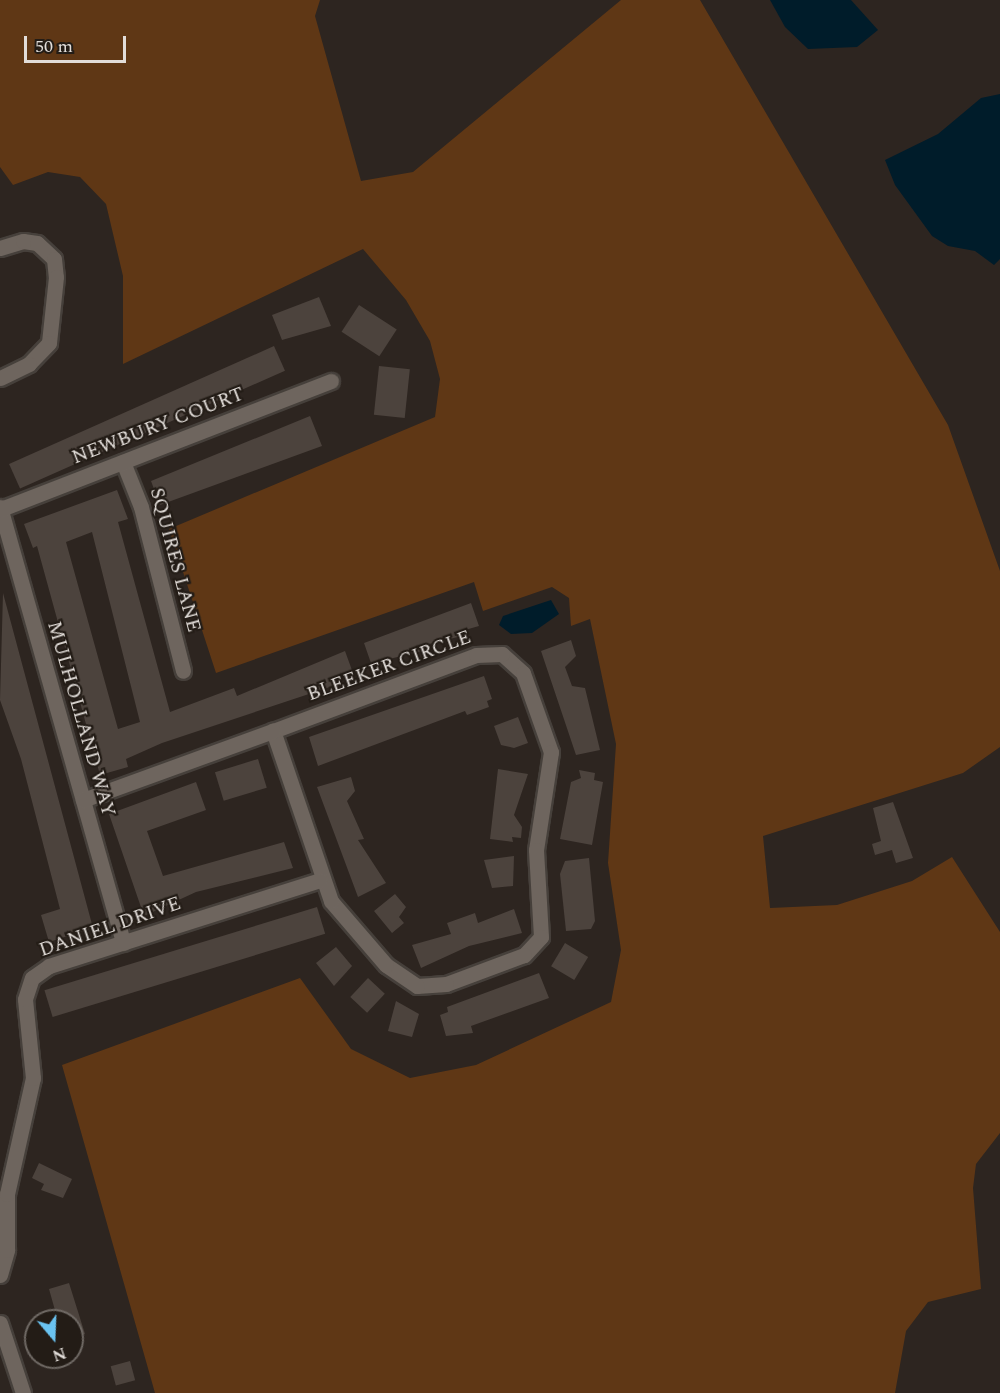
<!DOCTYPE html>
<html>
<head>
<meta charset="utf-8">
<style>
  body { margin:0 }
  #map { position:relative; width:1000px; height:1393px; overflow:hidden; background:#2d2520; font-family:Spectral,serif }
  div>[style] { position:absolute }
  [style*='--x'] { left:calc(var(--x)*1px); top:calc(var(--y)*1px); width:calc(var(--w)*1px); rotate:calc(var(--a)*1deg) }
  .green>* { inset:0; background:#5f3715 }
  .water>* { inset:0; background:#001c2a }
  .building>* { inset:0; background:#4c433d; transform-origin:0 0 }
  .roads { filter:drop-shadow(2px 0 #46403b) drop-shadow(-2px 0 #46403b) drop-shadow(0 2px #46403b) drop-shadow(0 -2px #46403b) }
  .minor>* { height:15px; margin:-7.5px; padding:0 7.5px; transform-origin:7.5px; border-radius:7.5px; background:#6e655e }
  span { translate:-50% -50%; white-space:nowrap; text-align:center; line-height:1.15; -webkit-text-stroke:4.5px #231c16; paint-order:stroke }
  .street-label { font-size:20px; color:#e2ddd9 }
  .north { position:absolute; left:24px; top:1309px; width:60px; height:60px; box-sizing:border-box; background:#231c16; border:2px solid #6f6964; border-radius:50%; rotate:161deg; font-size:16px; font-weight:700; line-height:24px; text-align:center; color:#e2ddd9 }
  .north::after { content:''; display:block; margin:auto; width:21px; height:27px; background:#6ac3f1; clip-path:polygon(50% 0,100% 100%,50% 72%,0 100%) }
  .scale { position:absolute; left:24px; top:36px; width:102px; height:27px; box-sizing:border-box; border:3px solid #e2ddd9; border-top:0; padding-left:8px; font-size:18px; line-height:21px; white-space:nowrap; color:#e2ddd9; -webkit-text-stroke:4px #231c16; paint-order:stroke }
</style>
</head>
<body>
<div id="map">
  <div class="green">
    <div style="clip-path:polygon(0 0,320px 0,315px 16px,361px 181px,413px 172px,621px 0,700px 0,948px 425px,1000px 571px,1000px 747px,963px 773px,763px 836px,770px 908px,837px 905px,912px 881px,952px 857px,1000px 932px,1000px 1133px,976px 1164px,973px 1188px,981px 1289px,928px 1302px,906px 1331px,895px 1393px,155px 1393px,62px 1065px,300px 978px,351px 1049px,410px 1078px,476px 1065px,611px 1002px,621px 950px,608px 863px,616px 744px,590px 619px,571px 626px,569px 598px,552px 587px,483px 611px,474px 582px,216px 673px,169px 529px,435px 417px,440px 379px,430px 341px,406px 300px,363px 249px,123px 364px,123px 276px,106px 204px,80px 177px,48px 172px,13px 185px,0 167px)"></div>
  </div>
  <div class="water">
    <div style="clip-path:polygon(770px 0,851px 0,878px 30px,857px 47px,808px 49px,785px 27px)"></div>
    <div style="clip-path:polygon(1000px 94px,1000px 259px,994px 265px,975px 251px,948px 246px,932px 236px,895px 185px,885px 160px,938px 134px,981px 98px)"></div>
    <div style="clip-path:polygon(551px 600px,559px 614px,532px 633px,511px 634px,499px 625px,503px 616px)"></div>
  </div>
  <div class="building">
    <div style="clip-path:polygon(319px 297px,331px 326px,282px 340px,272px 315px)"></div>
    <div style="left:359px;top:305px;width:45px;height:32px;rotate:33deg"></div>
    <div style="left:274px;top:346px;width:27px;height:290px;rotate:66deg"></div>
    <div style="left:379px;top:366px;width:31px;height:49px;rotate:6deg"></div>
    <div style="clip-path:polygon(310px 416px,322px 446px,160px 505px,151px 481px)"></div>
    <div style="clip-path:polygon(evenodd,117px 490px,128px 519px,118px 522px,170px 712px,234px 688px,237px 696px,345px 651px,353px 673px,340px 678px,342px 683px,162px 743px,126px 759px,128px 767px,100px 775px,37px 546px,33px 548px,24px 524px,117px 490px,92px 532px,140px 722px,118px 729px,66px 542px,92px 532px)"></div>
    <div style="clip-path:polygon(3px 593px,93px 928px,49px 942px,41px 915px,60px 909px,21px 759px,0 700px)"></div>
    <div style="clip-path:polygon(471px 603px,479px 626px,465px 630px,466px 635px,425px 645px,427px 650px,385px 660px,387px 665px,373px 669px,364px 643px)"></div>
    <div style="clip-path:polygon(571px 640px,576px 656px,565px 667px,572px 686px,585px 688px,600px 750px,576px 755px,541px 651px)"></div>
    <div style="clip-path:polygon(484px 676px,492px 699px,487px 701px,489px 707px,467px 715px,465px 711px,318px 766px,309px 737px)"></div>
    <div style="clip-path:polygon(518px 717px,528px 743px,514px 748px,501px 745px,494px 726px)"></div>
    <div style="left:258px;top:759px;width:30px;height:45px;rotate:73deg"></div>
    <div style="clip-path:polygon(498px 769px,528px 774px,514px 815px,522px 827px,521px 838px,512px 837px,513px 842px,490px 839px)"></div>
    <div style="clip-path:polygon(579px 770px,595px 773px,594px 780px,603px 782px,592px 845px,560px 839px,571px 782px,581px 778px)"></div>
    <div style="clip-path:polygon(351px 777px,355px 791px,347px 801px,364px 839px,358px 840px,386px 883px,358px 897px,317px 787px)"></div>
    <div style="clip-path:polygon(196px 782px,206px 810px,147px 831px,163px 876px,284px 842px,293px 868px,196px 892px,144px 916px,109px 814px)"></div>
    <div style="clip-path:polygon(893px 802px,913px 858px,896px 863px,892px 850px,875px 855px,872px 844px,881px 841px,873px 808px)"></div>
    <div style="clip-path:polygon(514px 856px,513px 886px,492px 888px,484px 860px)"></div>
    <div style="clip-path:polygon(589px 858px,595px 921px,591px 929px,566px 931px,560px 874px,565px 861px)"></div>
    <div style="clip-path:polygon(395px 894px,406px 907px,399px 917px,404px 923px,392px 933px,374px 911px)"></div>
    <div style="left:317px;top:907px;width:28px;height:285px;rotate:73deg"></div>
    <div style="clip-path:polygon(514px 909px,522px 933px,469px 946px,421px 968px,412px 945px,451px 934px,447px 923px,475px 913px,478px 923px)"></div>
    <div style="left:565px;top:943px;width:27px;height:27px;rotate:31deg"></div>
    <div style="clip-path:polygon(336px 947px,352px 966px,334px 986px,316px 963px)"></div>
    <div style="clip-path:polygon(539px 973px,549px 998px,471px 1026px,473px 1033px,446px 1036px,440px 1015px,448px 1012px,447px 1007px)"></div>
    <div style="left:368px;top:978px;width:23px;height:26px;rotate:43deg"></div>
    <div style="clip-path:polygon(396px 1001px,419px 1014px,412px 1037px,388px 1031px)"></div>
    <div style="clip-path:polygon(39px 1163px,72px 1179px,63px 1198px,41px 1190px,44px 1184px,32px 1178px)"></div>
    <div style="clip-path:polygon(69px 1283px,85px 1334px,72px 1338px,72px 1321px,58px 1321px,49px 1289px)"></div>
    <div style="left:130px;top:1361px;width:20px;height:20px;rotate:75deg"></div>
  </div>
  <div class="roads">
    <div class="minor">
      <div style="--x:0;--y:248;--w:24;--a:-17"></div>
      <div style="--x:23;--y:241;--w:14;--a:8"></div>
      <div style="--x:37;--y:243;--w:23;--a:43"></div>
      <div style="--x:54;--y:259;--w:18;--a:84"></div>
      <div style="--x:56;--y:277;--w:66;--a:96.1"></div>
      <div style="--x:49;--y:343;--w:29;--a:134"></div>
      <div style="--x:29;--y:364;--w:32;--a:154"></div>
      <div style="--x:123;--y:462;--w:48;--a:68.2"></div>
      <div style="--x:141;--y:507;--w:169;--a:75.6"></div>
      <div style="--x:0;--y:507;--w:453;--a:74.2"></div>
      <div style="--x:1;--y:509;--w:354;--a:-21.2"></div>
      <div style="--x:502;--y:654;--w:28;--a:42"></div>
      <div style="--x:523;--y:673;--w:84;--a:70.5"></div>
      <div style="--x:551;--y:752;--w:99;--a:98.7"></div>
      <div style="--x:536;--y:850;--w:87;--a:86.7"></div>
      <div style="--x:541;--y:937;--w:25;--a:133"></div>
      <div style="--x:524;--y:955;--w:83;--a:159.6"></div>
      <div style="--x:446;--y:984;--w:29;--a:176"></div>
      <div style="--x:417;--y:986;--w:37;--a:-146"></div>
      <div style="--x:386;--y:965;--w:84;--a:-130.7"></div>
      <div style="--x:331;--y:901;--w:180;--a:-108.8"></div>
      <div style="--x:273;--y:731;--w:217;--a:-20.5"></div>
      <div style="--x:476;--y:655;--w:26;--a:-2"></div>
      <div style="--x:83;--y:800;--w:202;--a:-20"></div>
      <div style="--x:0;--y:1275;--w:26;--a:-74"></div>
      <div style="--x:7;--y:1250;--w:56;--a:-90"></div>
      <div style="--x:7;--y:1194;--w:119;--a:-77.4"></div>
      <div style="--x:33;--y:1078;--w:79;--a:-95.8"></div>
      <div style="--x:25;--y:999;--w:22;--a:-72"></div>
      <div style="--x:32;--y:978;--w:21;--a:-35"></div>
      <div style="--x:49;--y:966;--w:284;--a:-17.6"></div>
      <div style="--x:0;--y:1323;--w:74;--a:71.8"></div>
    </div>
  </div>
  <div class="street-label">
    <span style="left:158px;top:426px;rotate:-21deg">NEWBURY COURT</span>
    <span style="left:175px;top:560px;rotate:75deg">SQUIRES LANE</span>
    <span style="left:389px;top:666px;rotate:-20deg">BLEEKER CIRCLE</span>
    <span style="left:81px;top:719px;rotate:74deg">MULHOLLAND WAY</span>
    <span style="left:110px;top:927px;rotate:-19deg">DANIEL DRIVE</span>
  </div>
  <div class="north">N</div>
  <div class="scale">50 m</div>
</div>
</body>
</html>
